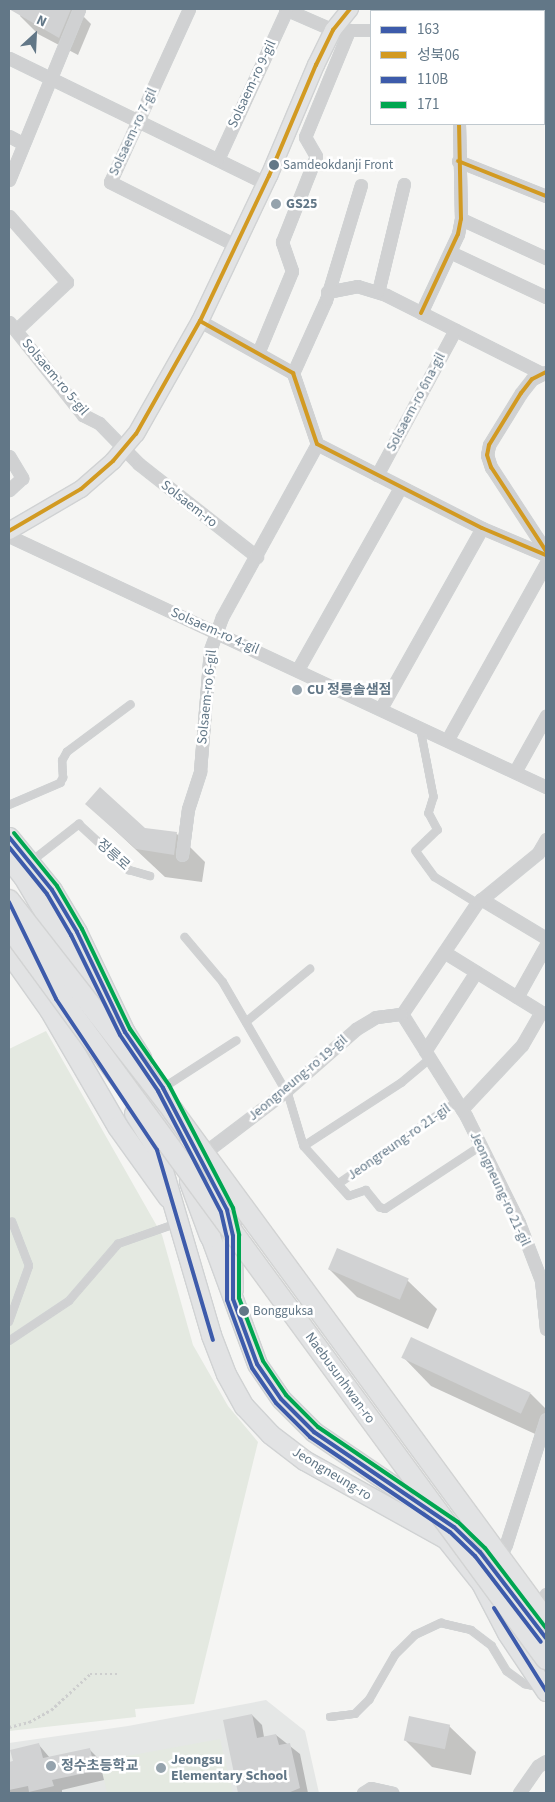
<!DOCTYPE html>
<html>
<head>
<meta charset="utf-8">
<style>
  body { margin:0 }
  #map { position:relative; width:555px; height:1802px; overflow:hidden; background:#f5f5f3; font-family:"Source Sans 3","Noto Sans KR",sans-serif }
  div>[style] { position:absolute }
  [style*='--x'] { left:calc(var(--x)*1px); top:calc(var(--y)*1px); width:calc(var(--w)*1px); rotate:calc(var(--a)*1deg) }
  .built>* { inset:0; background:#e5e7e6 }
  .green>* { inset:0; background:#e4e9e1 }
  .shadow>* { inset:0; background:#0003 }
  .building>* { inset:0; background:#d1d2d3; transform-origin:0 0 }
  .path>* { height:2.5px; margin-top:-1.25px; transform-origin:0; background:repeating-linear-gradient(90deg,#cdcece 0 2.5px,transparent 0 5px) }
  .roads { filter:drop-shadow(1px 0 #d0d2d3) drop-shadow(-1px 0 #d0d2d3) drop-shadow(0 1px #d0d2d3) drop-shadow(0 -1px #d0d2d3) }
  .service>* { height:5.5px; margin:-2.75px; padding:0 2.75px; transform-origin:2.75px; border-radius:2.75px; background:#d0d1d2 }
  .minor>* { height:11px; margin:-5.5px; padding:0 5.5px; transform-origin:5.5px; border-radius:5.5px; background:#d0d1d2 }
  .secondary>* { height:16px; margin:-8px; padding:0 8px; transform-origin:8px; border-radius:8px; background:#e2e3e4 }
  .primary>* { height:19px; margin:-9.5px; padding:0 9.5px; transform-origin:9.5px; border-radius:9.5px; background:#e2e3e4 }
  .trunk>* { height:20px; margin:-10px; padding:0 10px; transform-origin:10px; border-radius:10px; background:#e2e3e4 }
  .bridges { filter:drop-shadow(1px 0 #d2d3d3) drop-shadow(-1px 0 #d2d3d3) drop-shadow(0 1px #d2d3d3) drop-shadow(0 -1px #d2d3d3) }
  .trunk-bridge>* { height:20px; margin:-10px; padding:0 10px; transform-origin:10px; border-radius:10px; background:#e2e3e4 }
  .bus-1>* { height:4px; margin:-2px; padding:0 2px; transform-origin:2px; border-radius:2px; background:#3d5bab }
  .bus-2>* { height:4px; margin:-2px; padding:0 2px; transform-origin:2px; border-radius:2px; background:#d29a22 }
  .bus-3>* { height:4px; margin:-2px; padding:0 2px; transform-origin:2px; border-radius:2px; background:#3d5bab }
  .bus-4>* { height:4px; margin:-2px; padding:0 2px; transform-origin:2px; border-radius:2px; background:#00a651 }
  .dots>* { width:14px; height:14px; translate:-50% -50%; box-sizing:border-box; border:2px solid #fff; border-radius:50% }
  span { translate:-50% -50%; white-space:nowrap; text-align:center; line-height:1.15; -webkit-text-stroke:5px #fff; paint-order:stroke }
  .bus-label { font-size:13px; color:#627787 }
  .left { translate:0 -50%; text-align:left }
  .street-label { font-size:14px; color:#627787 }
  .poi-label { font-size:14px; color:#627787; font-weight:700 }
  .frame { position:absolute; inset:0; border:10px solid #627787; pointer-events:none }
  .legend { position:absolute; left:370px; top:10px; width:175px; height:115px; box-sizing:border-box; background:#fff; border:1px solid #c0c9cf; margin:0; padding:6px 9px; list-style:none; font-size:15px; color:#627787 }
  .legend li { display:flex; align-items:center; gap:10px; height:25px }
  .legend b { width:25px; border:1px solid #c0c9cf }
  .north { position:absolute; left:10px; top:10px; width:50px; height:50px; -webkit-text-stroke:4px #fff; paint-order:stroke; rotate:25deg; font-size:14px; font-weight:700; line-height:20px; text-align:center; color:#627787 }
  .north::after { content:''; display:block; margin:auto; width:18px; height:22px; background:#627787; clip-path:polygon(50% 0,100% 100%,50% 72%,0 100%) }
</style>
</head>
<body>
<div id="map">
  <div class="built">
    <div style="clip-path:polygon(266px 1700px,305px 1731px,319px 1793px,9px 1793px,9px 1743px,128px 1726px)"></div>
  </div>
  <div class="green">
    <div style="clip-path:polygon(46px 1031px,162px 1235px,193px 1345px,228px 1406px,258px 1442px,194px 1704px,135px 1709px,136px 1717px,9px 1731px,9px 1049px)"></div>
    <div style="clip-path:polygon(220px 1739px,233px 1793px,107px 1793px,100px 1761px)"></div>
  </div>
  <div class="shadow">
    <div style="clip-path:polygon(23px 9px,76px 9px,91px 24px,78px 55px,38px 34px,20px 16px)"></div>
    <div style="clip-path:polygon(406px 9px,469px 9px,469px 11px)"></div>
    <div style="clip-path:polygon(87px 804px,144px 829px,177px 834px,205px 862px,202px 882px,165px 877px)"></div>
    <div style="clip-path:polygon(338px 1249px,408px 1281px,437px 1309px,428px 1329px,357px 1297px,329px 1269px)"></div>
    <div style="clip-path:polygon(412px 1339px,531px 1394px,546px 1409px,546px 1439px,431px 1386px,403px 1357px)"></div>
    <div style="clip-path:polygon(252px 1715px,262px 1725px,264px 1737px,276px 1735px,300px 1754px,308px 1793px,240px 1793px,224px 1721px)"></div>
    <div style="clip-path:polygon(449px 1726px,476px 1752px,471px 1775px,432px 1767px,405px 1740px)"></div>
    <div style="clip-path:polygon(39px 1745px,50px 1758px,89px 1749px,99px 1759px,104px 1780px,62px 1790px,62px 1793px,9px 1793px,9px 1764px)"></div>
  </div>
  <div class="building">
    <div style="clip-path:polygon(9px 9px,71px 9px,59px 38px)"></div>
    <div style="clip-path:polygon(100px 787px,145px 828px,177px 832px,174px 855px,136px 849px,85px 804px)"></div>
    <div style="left:337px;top:1248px;width:78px;height:23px;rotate:23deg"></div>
    <div style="left:411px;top:1337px;width:132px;height:23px;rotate:25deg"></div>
    <div style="clip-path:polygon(252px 1714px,257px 1738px,276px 1734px,279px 1745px,290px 1743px,300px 1788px,288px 1793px,238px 1793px,223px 1720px)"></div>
    <div style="left:409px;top:1716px;width:42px;height:25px;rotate:12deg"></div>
    <div style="clip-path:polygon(39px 1743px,43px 1758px,90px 1748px,95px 1771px,52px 1780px,54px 1786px,29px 1792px,28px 1786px,9px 1790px,9px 1762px,13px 1761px,10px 1750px)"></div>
  </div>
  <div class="path">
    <div style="--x:9;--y:1727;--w:21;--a:-14"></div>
    <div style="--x:29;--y:1722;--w:25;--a:-29"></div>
    <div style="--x:51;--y:1710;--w:53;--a:-42.7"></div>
    <div style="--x:90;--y:1674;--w:30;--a:0"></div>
  </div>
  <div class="roads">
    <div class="service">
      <div style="--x:421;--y:730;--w:68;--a:79"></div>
      <div style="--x:434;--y:797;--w:17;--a:107"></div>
      <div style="--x:429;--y:813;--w:19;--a:62"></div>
      <div style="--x:438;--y:830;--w:30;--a:136"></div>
      <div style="--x:416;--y:851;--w:32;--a:54"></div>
      <div style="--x:435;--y:877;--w:49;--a:31.8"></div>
      <div style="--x:9;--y:805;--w:56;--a:-23.3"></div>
      <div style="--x:60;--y:783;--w:6;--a:-59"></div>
      <div style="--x:63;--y:778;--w:17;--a:-93"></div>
      <div style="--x:62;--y:761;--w:10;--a:-61"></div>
      <div style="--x:67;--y:752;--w:79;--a:-36.7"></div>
      <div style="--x:32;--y:861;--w:60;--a:-38.2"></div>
      <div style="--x:79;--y:824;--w:68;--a:42.6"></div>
      <div style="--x:129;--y:870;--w:22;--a:16"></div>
      <div style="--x:185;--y:937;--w:59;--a:49.8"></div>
      <div style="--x:223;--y:982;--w:132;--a:59.9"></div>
      <div style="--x:289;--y:1096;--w:52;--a:73.3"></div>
      <div style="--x:304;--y:1146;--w:67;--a:48"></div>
      <div style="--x:349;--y:1196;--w:18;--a:-19"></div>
      <div style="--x:366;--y:1190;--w:22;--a:51"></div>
      <div style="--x:380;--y:1207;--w:5;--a:22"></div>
      <div style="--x:385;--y:1209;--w:115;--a:-33.3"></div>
      <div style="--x:246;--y:1022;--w:83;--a:-39.6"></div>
      <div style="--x:163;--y:1088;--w:87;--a:-32.8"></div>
      <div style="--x:304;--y:1146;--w:116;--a:-33"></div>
      <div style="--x:401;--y:1083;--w:38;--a:-40"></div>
      <div style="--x:338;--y:1184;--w:145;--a:-34.6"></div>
      <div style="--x:9;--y:1322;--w:59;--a:-70.3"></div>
      <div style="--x:29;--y:1266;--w:47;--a:-111.1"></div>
      <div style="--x:9;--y:1341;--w:72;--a:-33.7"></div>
      <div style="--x:69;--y:1301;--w:75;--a:-49.3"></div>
      <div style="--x:118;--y:1244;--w:60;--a:-19.3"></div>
      <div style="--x:330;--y:1717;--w:25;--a:-7"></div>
      <div style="--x:355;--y:1714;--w:20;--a:-45"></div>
      <div style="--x:369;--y:1700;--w:52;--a:-60"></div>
      <div style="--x:395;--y:1655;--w:28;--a:-45"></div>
      <div style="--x:415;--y:1635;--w:29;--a:-25"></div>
      <div style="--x:441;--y:1623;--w:31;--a:13"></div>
      <div style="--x:471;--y:1630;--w:26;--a:37"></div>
      <div style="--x:492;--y:1646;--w:29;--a:59"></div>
      <div style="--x:507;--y:1671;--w:22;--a:36"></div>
      <div style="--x:525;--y:1684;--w:13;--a:13"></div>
    </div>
    <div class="minor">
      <div style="--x:189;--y:9;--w:190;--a:114.5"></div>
      <div style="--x:110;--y:182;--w:140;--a:26.7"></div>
      <div style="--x:285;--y:9;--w:52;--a:23.6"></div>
      <div style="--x:333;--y:30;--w:38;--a:0"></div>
      <div style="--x:471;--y:11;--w:2;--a:-90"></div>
      <div style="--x:525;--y:11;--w:3;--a:-45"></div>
      <div style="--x:9;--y:58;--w:285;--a:26"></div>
      <div style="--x:544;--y:74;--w:2;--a:-27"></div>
      <div style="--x:9;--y:136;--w:15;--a:28"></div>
      <div style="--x:218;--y:159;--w:165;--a:-65.3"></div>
      <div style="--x:458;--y:161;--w:95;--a:21.7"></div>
      <div style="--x:9;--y:180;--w:185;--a:-67.7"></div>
      <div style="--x:9;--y:216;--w:88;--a:48.7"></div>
      <div style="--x:67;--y:282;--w:70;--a:136.7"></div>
      <div style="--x:461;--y:219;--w:94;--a:24.6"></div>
      <div style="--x:450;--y:252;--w:106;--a:25.1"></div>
      <div style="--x:327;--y:292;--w:31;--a:-11"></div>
      <div style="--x:357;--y:286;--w:30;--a:17"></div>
      <div style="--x:386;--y:295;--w:174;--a:26.7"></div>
      <div style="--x:378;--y:292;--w:111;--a:-76.5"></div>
      <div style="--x:421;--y:313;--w:87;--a:-64.9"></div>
      <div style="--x:458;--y:234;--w:15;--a:-79"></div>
      <div style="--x:461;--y:219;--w:95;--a:-91.2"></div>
      <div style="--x:200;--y:321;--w:107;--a:29.2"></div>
      <div style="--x:293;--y:373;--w:75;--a:71.3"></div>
      <div style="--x:317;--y:444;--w:185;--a:27"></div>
      <div style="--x:482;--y:528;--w:69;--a:22.9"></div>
      <div style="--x:9;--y:322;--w:119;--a:51.5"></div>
      <div style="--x:83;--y:415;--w:18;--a:27"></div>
      <div style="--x:99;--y:423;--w:57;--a:45.7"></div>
      <div style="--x:139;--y:464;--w:150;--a:38.2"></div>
      <div style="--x:258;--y:353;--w:89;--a:-67.5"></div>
      <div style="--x:292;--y:271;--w:31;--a:-109"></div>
      <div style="--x:282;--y:242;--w:92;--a:-68.4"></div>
      <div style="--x:316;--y:156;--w:22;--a:-120"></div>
      <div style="--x:305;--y:137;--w:116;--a:-67.6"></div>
      <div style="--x:546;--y:372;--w:16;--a:153"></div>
      <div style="--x:532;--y:379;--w:18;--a:128"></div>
      <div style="--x:521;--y:393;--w:61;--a:121.6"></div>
      <div style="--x:489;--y:445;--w:10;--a:101"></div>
      <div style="--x:487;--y:455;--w:13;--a:72"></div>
      <div style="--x:491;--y:467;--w:100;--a:56.8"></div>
      <div style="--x:293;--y:373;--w:80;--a:-65.7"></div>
      <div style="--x:326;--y:300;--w:120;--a:-73.1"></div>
      <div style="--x:9;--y:456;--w:26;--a:59"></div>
      <div style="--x:22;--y:478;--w:18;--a:137"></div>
      <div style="--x:377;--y:475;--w:165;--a:-61.7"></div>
      <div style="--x:9;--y:536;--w:593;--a:25.05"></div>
      <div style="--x:298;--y:669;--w:208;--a:-60.6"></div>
      <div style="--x:381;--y:708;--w:206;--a:-60.7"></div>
      <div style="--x:450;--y:735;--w:197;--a:-60.8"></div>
      <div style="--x:517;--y:768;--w:60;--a:-60.9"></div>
      <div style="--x:182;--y:855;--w:46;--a:-82.6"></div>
      <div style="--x:188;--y:809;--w:40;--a:-72"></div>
      <div style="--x:200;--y:771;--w:121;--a:-85.3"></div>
      <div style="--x:210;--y:650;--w:35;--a:-70"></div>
      <div style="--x:222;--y:617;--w:197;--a:-61.2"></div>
      <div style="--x:481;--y:899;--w:76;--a:31"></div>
      <div style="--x:444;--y:952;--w:114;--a:31.7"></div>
      <div style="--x:541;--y:1012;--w:38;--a:120"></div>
      <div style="--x:522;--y:1045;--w:88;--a:133.2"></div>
      <div style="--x:517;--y:997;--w:60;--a:-60.9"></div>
      <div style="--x:402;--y:1014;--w:120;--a:57.9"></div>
      <div style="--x:466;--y:1116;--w:119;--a:63.6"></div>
      <div style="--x:519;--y:1223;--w:61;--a:68.9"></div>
      <div style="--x:541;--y:1280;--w:49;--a:84.2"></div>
      <div style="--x:402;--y:1014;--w:134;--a:-56"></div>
      <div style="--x:477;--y:903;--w:79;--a:-39.3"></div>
      <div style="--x:538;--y:853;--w:16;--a:-60"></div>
      <div style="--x:425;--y:1051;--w:94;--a:-57.2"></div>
      <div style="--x:200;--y:1156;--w:104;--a:-37.2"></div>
      <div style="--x:283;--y:1093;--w:97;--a:-41.2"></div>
      <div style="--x:356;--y:1029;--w:23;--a:-31"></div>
      <div style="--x:376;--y:1017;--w:26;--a:-7"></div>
      <div style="--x:498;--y:1560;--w:18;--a:-63"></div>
      <div style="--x:506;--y:1544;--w:131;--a:-72.3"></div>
      <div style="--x:535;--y:1611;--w:20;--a:-57"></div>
      <div style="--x:363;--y:1793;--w:9;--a:-32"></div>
      <div style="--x:371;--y:1788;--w:22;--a:13"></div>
      <div style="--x:519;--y:1793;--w:33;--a:-55"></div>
      <div style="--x:538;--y:1766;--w:9;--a:-32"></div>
    </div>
    <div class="secondary">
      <div style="--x:9;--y:531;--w:83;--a:-30.3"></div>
      <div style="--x:81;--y:489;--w:43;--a:-41.2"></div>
      <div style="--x:113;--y:461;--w:35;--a:-50"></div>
      <div style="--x:136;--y:434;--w:130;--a:-60.5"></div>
      <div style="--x:200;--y:321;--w:161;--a:-64.6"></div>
      <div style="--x:269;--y:176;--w:121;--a:-67.1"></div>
      <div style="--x:316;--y:65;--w:39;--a:-64"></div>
      <div style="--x:333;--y:30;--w:27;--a:-51"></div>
    </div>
    <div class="primary">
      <div style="--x:9;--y:837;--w:68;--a:50.9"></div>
      <div style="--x:52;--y:890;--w:49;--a:59.2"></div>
      <div style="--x:77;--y:932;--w:111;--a:64.4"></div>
      <div style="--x:125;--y:1032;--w:31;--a:58"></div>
      <div style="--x:134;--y:1113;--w:44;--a:58.1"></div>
      <div style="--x:157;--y:1150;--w:193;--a:73.7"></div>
      <div style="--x:211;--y:1335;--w:42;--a:69"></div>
      <div style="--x:226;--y:1374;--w:37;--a:61"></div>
      <div style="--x:244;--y:1406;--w:38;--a:47"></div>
      <div style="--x:270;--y:1434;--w:43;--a:37.4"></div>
      <div style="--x:304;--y:1460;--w:162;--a:29.1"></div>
      <div style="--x:446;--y:1539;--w:56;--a:51.5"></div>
      <div style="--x:481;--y:1583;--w:56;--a:62.5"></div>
      <div style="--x:507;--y:1633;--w:70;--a:56.1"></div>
      <div style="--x:208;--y:1177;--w:59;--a:88.1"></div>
      <div style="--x:210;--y:1236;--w:136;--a:69.8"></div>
      <div style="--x:257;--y:1364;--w:42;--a:55.6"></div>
      <div style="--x:281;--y:1399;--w:47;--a:45"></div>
      <div style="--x:314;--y:1432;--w:155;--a:34.2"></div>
      <div style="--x:231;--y:1225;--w:64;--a:88.2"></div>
      <div style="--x:463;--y:1536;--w:44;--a:45"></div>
      <div style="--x:494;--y:1567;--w:88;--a:53.8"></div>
    </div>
    <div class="trunk">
      <div style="--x:9;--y:858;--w:24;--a:52"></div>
      <div style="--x:24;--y:877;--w:151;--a:59.4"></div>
      <div style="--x:9;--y:952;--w:71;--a:54.7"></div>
      <div style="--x:50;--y:1010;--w:135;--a:59.8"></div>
      <div style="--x:118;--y:1127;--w:87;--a:54.3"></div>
      <div style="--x:137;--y:1074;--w:71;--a:62.4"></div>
      <div style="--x:190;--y:1182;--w:58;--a:69.7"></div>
    </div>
  </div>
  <div class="bridges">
    <div class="trunk-bridge">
      <div style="--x:9;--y:900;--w:267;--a:52.1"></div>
      <div style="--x:173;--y:1111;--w:631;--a:53.77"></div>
      <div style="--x:9;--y:927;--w:908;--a:53.74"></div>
    </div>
  </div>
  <div class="bus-1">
    <div style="--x:9;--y:837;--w:68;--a:50.9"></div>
    <div style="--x:52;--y:890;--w:49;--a:59.2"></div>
    <div style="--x:77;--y:932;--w:111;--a:64.4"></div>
    <div style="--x:125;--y:1032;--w:68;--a:55.8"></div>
    <div style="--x:163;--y:1088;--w:138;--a:62.3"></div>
    <div style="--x:227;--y:1210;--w:27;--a:77"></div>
    <div style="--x:233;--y:1236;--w:63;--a:90"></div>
    <div style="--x:233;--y:1299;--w:69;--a:69.7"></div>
    <div style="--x:257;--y:1364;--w:42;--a:55.6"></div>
    <div style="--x:281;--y:1399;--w:47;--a:45"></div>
    <div style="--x:314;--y:1432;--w:169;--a:34.2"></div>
    <div style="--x:454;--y:1527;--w:36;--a:44"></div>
    <div style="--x:480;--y:1552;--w:108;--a:52.5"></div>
    <div style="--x:9;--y:902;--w:108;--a:64.1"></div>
    <div style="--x:56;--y:999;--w:182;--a:56.2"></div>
    <div style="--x:157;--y:1150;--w:198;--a:73.6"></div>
    <div style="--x:494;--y:1608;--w:98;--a:57.9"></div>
  </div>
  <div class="bus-2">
    <div style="--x:458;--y:161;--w:95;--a:21.7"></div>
    <div style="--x:421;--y:313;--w:87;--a:-64.9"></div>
    <div style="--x:458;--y:234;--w:15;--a:-79"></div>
    <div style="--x:461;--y:219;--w:95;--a:-91.2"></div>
    <div style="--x:200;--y:321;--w:107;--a:29.2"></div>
    <div style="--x:293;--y:373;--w:75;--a:71.3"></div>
    <div style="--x:317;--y:444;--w:185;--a:27"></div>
    <div style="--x:482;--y:528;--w:69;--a:22.9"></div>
    <div style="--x:546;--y:372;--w:16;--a:153"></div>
    <div style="--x:532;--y:379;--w:18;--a:128"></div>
    <div style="--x:521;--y:393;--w:61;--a:121.6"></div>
    <div style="--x:489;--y:445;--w:10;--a:101"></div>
    <div style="--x:487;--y:455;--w:13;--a:72"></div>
    <div style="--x:491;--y:467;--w:100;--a:56.8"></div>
    <div style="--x:9;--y:531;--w:83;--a:-30.3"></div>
    <div style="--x:81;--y:489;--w:43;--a:-41.2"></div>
    <div style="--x:113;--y:461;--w:35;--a:-50"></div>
    <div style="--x:136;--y:434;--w:130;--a:-60.5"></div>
    <div style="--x:200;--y:321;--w:161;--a:-64.6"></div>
    <div style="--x:269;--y:176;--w:121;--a:-67.1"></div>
    <div style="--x:316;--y:65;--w:39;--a:-64"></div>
    <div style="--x:333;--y:30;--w:27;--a:-51"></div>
  </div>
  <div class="bus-3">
    <div style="--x:9;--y:847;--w:60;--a:51"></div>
    <div style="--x:47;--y:894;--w:48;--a:59.7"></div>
    <div style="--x:71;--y:935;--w:111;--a:63.9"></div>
    <div style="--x:120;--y:1035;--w:68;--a:55.8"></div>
    <div style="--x:158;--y:1091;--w:136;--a:62.5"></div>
    <div style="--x:221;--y:1212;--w:26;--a:77"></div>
    <div style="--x:227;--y:1237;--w:63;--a:90"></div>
    <div style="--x:227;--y:1300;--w:72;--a:69.8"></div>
    <div style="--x:252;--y:1368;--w:42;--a:55.6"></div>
    <div style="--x:276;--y:1403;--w:48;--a:45"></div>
    <div style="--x:310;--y:1437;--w:169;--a:34.2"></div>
    <div style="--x:450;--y:1532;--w:35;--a:44"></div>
    <div style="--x:475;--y:1556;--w:108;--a:52.5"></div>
  </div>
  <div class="bus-4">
    <div style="--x:14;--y:833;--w:68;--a:50.9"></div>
    <div style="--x:57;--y:886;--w:50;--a:59.8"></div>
    <div style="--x:82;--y:929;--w:111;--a:64.4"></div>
    <div style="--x:130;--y:1029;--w:68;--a:55.1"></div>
    <div style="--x:169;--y:1085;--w:139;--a:62.5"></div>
    <div style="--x:233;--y:1208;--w:28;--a:77"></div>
    <div style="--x:239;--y:1235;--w:63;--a:90"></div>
    <div style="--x:239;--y:1298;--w:67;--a:69.1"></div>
    <div style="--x:263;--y:1361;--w:41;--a:55.9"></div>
    <div style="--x:286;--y:1395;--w:45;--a:45"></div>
    <div style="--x:318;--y:1427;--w:169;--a:34.2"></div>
    <div style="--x:458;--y:1522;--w:37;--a:44"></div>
    <div style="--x:485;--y:1548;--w:101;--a:52.7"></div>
  </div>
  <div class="dots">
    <div style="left:274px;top:165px;background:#627787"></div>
    <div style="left:276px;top:204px;background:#95a3ad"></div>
    <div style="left:297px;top:690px;background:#95a3ad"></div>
    <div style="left:244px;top:1311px;background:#627787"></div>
    <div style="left:51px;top:1766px;background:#95a3ad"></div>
    <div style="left:161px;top:1768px;background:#95a3ad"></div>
  </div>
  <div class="bus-label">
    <span class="left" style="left:283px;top:165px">Samdeokdanji Front</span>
    <span class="left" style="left:253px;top:1311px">Bongguksa</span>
  </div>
  <div class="street-label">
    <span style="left:252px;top:84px;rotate:-65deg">Solsaem-ro 9-gil</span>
    <span style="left:133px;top:132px;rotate:-65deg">Solsaem-ro 7-gil</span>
    <span style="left:55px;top:377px;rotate:50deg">Solsaem-ro 5-gil</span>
    <span style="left:416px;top:402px;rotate:-62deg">Solsaem-ro 6na-gil</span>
    <span style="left:189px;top:504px;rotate:38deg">Solsaem-ro</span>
    <span style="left:215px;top:631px;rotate:24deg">Solsaem-ro 4-gil</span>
    <span style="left:207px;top:697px;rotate:-84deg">Solsaem-ro 6-gil</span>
    <span style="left:113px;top:855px;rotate:42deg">정릉로</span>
    <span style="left:298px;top:1078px;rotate:-40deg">Jeongneung-ro 19-gil</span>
    <span style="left:399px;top:1142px;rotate:-35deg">Jeongreung-ro 21-gil</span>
    <span style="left:500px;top:1189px;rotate:65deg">Jeongneung-ro 21-gil</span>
    <span style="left:340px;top:1378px;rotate:54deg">Naebusunhwan-ro</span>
    <span style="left:332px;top:1474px;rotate:31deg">Jeongneung-ro</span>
  </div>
  <div class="poi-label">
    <span class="left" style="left:286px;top:204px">GS25</span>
    <span class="left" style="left:307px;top:690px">CU 정릉솔샘점</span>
    <span class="left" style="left:171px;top:1768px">Jeongsu<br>Elementary School</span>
    <span class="left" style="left:61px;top:1766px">정수초등학교</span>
  </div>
  <div class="frame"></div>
  <ul class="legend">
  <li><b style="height:6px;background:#3d5bab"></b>163</li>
  <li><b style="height:6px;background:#d29a22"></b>성북06</li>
  <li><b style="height:6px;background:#3d5bab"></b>110B</li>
  <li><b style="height:6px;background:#00a651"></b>171</li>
  </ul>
  <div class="north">N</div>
</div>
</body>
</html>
